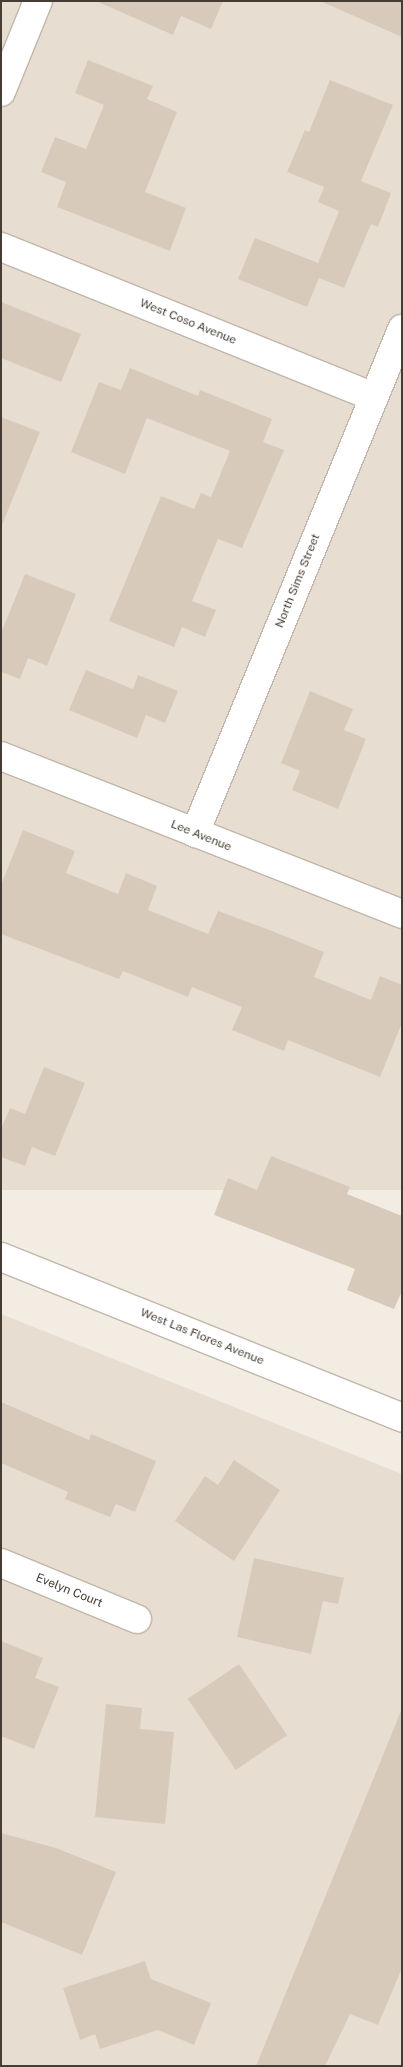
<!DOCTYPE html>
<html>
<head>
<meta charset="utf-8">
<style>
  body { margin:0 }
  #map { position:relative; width:403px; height:2067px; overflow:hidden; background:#f3ece3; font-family:"Public Sans",sans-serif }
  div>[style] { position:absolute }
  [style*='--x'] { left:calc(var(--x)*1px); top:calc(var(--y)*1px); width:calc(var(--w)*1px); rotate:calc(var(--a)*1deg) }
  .residential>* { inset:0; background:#e7ded1; transform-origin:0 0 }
  .building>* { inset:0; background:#d8cabb; transform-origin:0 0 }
  .roads { filter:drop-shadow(1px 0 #c1b6a9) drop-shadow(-1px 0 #c1b6a9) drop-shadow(0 1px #c1b6a9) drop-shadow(0 -1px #c1b6a9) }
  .minor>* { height:28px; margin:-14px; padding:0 14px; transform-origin:14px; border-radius:14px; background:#fff }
  .tertiary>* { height:28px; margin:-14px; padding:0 14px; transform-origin:14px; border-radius:14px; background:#fff }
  span { translate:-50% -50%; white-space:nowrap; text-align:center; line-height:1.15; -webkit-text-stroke:4px #fff; paint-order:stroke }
  .street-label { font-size:12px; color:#453c33 }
  .frame { position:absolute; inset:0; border:2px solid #453c33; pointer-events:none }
</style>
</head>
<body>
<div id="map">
  <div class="residential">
    <div style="left:1px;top:1px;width:401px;height:1189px"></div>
    <div style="clip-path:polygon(1px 1314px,402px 1474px,402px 2066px,1px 2066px)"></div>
  </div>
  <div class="building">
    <div style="clip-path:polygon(96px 1px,223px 1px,211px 29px,181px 16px,173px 35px)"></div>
    <div style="clip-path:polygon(320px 1px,402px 1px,402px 37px)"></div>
    <div style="clip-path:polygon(88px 60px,153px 86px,147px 99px,177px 112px,145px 192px,186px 208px,170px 251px,57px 207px,66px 182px,41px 172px,55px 137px,86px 149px,104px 105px,75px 93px)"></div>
    <div style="clip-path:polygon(330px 80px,393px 105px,361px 181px,391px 193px,378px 227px,371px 224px,344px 288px,319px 278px,307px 307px,238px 279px,255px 238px,318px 263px,339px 211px,318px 202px,324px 187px,287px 172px,305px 130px,309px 132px)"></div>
    <div style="clip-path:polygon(1px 302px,81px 334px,61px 382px,1px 358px)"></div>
    <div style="clip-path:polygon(130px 368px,198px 396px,200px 390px,272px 419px,263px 442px,284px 450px,242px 548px,218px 539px,192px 601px,216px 610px,205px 637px,182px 627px,174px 647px,109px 621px,161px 496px,194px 509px,201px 493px,211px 497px,230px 451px,147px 418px,125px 474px,71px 452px,99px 382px,121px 390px)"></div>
    <div style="clip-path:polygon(1px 417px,40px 432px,2px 525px,1px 524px)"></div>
    <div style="clip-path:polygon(25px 574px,76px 594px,47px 666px,28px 658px,20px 679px,1px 672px,1px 633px)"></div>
    <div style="clip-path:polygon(86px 670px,133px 689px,138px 675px,178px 691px,165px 723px,146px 715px,137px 738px,69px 710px)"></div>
    <div style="clip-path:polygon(310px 691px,353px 709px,344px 730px,366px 739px,338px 809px,292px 790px,300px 771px,281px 763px)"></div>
    <div style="clip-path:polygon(23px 830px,75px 851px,66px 873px,118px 894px,126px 873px,157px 886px,148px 910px,208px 934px,218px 911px,272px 931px,324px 952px,314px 977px,371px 1000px,380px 976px,402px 985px,402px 1023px,380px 1077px,288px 1040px,284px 1051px,232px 1030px,242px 1007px,192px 987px,188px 997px,123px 971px,119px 979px,1px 934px,1px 885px)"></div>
    <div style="clip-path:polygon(44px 1067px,85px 1083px,55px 1156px,32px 1147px,25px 1166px,1px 1157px,1px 1129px,10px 1108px,25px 1114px)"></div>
    <div style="clip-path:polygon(271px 1156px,350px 1187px,347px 1194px,402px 1216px,402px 1291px,394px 1309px,347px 1290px,355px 1269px,214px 1215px,228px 1178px,257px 1190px)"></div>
    <div style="clip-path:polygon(1px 1402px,89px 1440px,91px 1434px,156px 1461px,135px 1512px,116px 1504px,110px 1517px,65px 1499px,68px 1492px,1px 1463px)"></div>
    <div style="clip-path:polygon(234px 1460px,280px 1490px,234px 1561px,175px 1521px,205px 1476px,218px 1485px)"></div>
    <div style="clip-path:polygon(254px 1558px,344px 1578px,338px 1604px,323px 1601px,311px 1654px,237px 1637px)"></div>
    <div style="clip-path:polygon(1px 1641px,43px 1658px,35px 1678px,59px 1687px,34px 1749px,1px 1736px)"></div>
    <div style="left:239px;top:1664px;width:86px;height:62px;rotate:56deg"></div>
    <div style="clip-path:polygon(106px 1704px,142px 1708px,140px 1729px,174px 1732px,165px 1824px,95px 1817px)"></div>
    <div style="clip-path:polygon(401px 1711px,402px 1968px,378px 2025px,350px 2014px,325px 2066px,256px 2066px)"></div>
    <div style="clip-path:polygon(1px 1833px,56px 1848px,116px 1872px,82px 1955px,1px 1922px)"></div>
    <div style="clip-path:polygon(145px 1961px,151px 1979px,211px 2003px,194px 2045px,158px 2030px,100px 2049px,95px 2034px,80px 2040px,63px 1988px)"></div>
  </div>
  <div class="roads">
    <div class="minor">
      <div style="--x:1;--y:92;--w:98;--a:-67.9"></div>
      <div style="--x:1;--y:247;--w:402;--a:21.9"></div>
      <div style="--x:1;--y:756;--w:431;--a:21.5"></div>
      <div style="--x:195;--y:833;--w:545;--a:-67.67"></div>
      <div style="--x:1;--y:1563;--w:147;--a:22.4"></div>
    </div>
    <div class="tertiary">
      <div style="--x:1;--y:1257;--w:432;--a:21.8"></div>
    </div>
  </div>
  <div class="street-label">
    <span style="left:188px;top:322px;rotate:22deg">West Coso Avenue</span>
    <span style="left:298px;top:581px;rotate:-68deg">North Sims Street</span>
    <span style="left:201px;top:836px;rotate:22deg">Lee Avenue</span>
    <span style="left:202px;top:1337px;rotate:22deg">West Las Flores Avenue</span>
    <span style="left:69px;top:1591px;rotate:22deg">Evelyn Court</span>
  </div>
  <div class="frame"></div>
</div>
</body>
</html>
